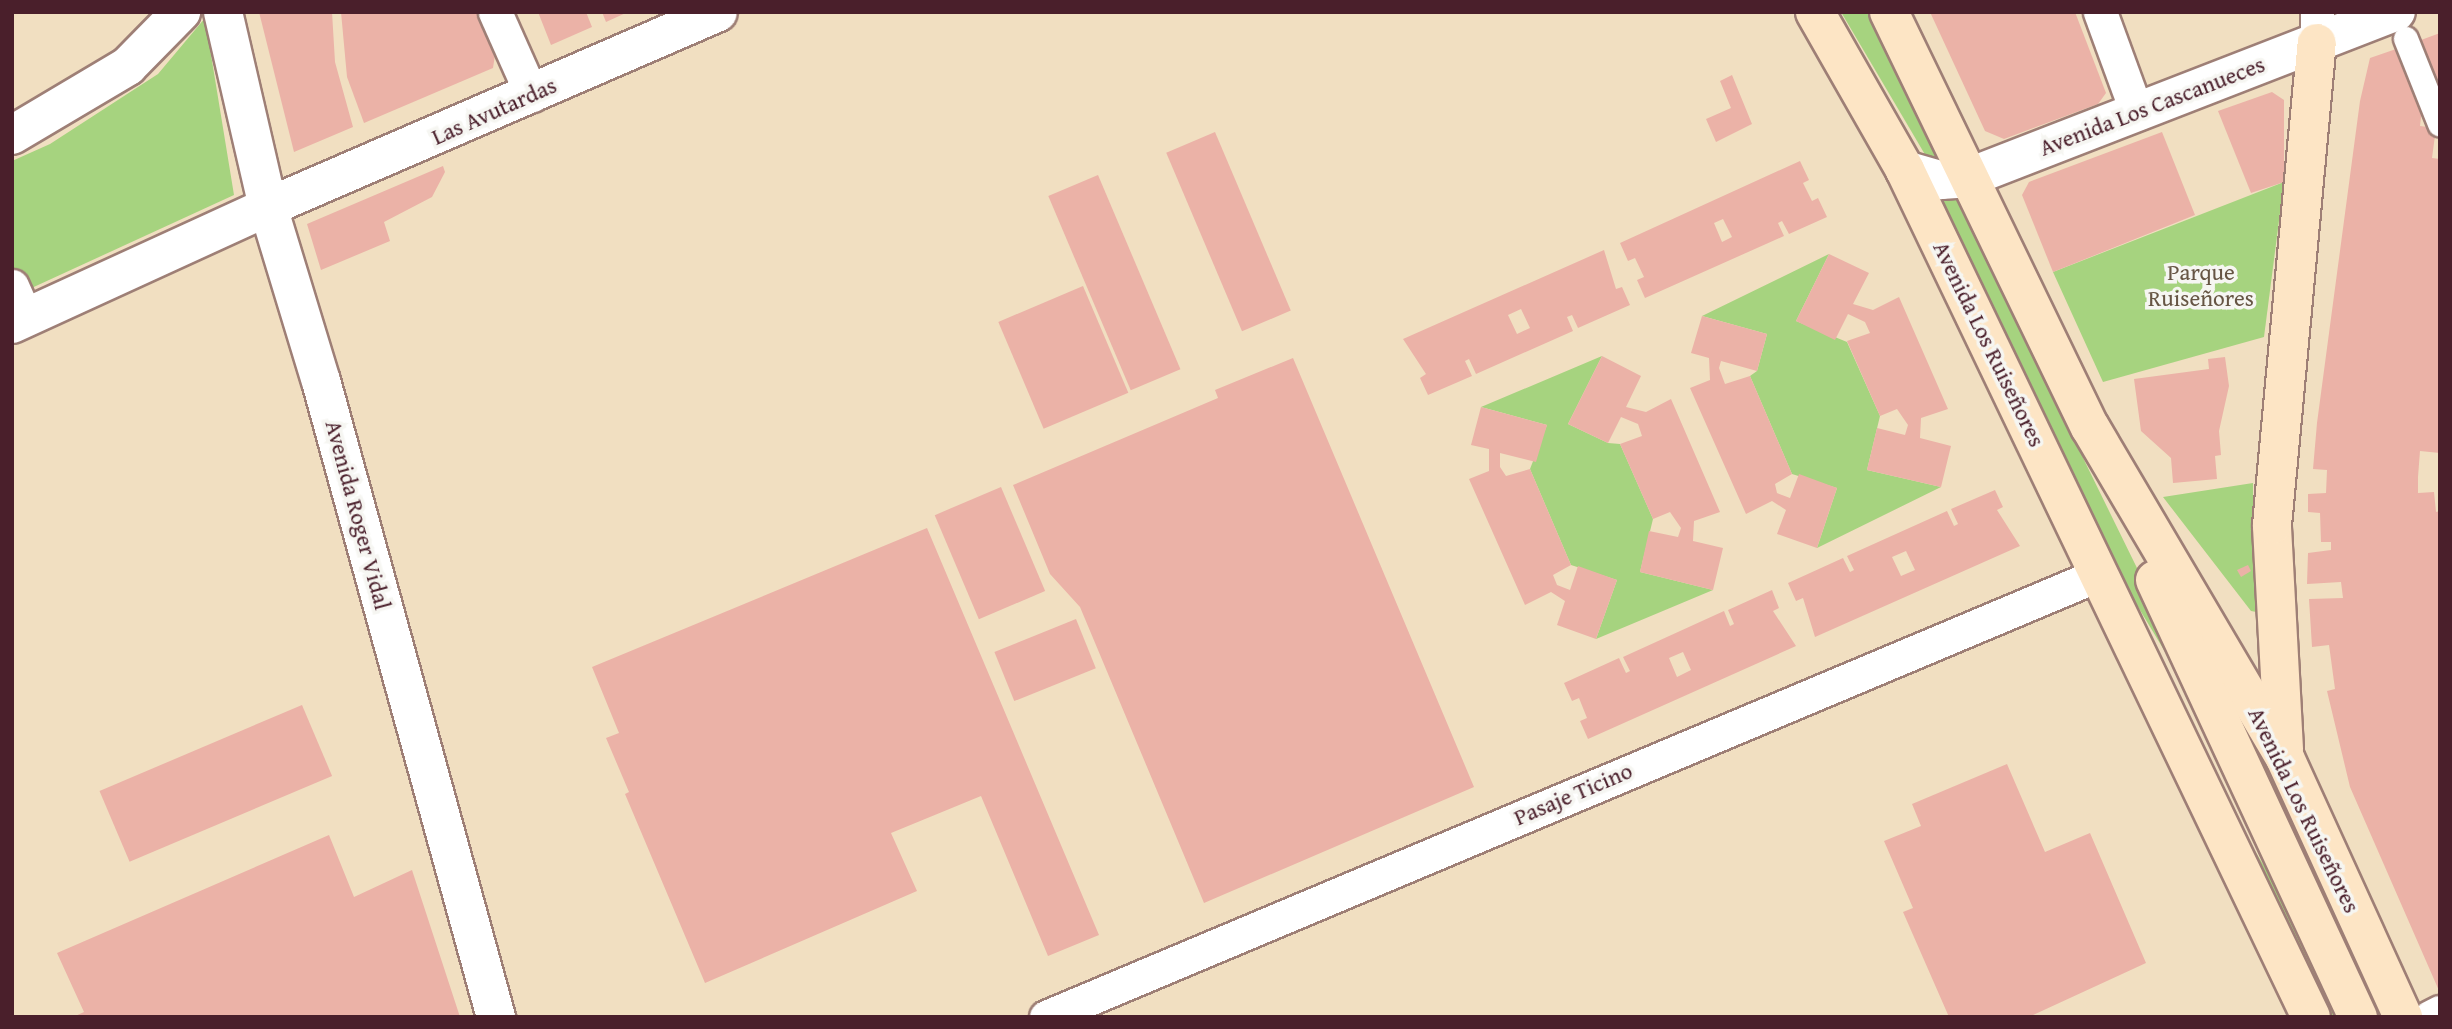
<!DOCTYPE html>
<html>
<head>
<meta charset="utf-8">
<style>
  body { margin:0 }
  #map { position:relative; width:2452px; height:1029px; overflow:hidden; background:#f1dfc1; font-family:"Gentium Book Plus",serif }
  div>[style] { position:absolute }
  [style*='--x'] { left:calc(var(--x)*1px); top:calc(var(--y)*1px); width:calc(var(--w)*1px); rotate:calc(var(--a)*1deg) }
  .green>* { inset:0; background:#a6d37f }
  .building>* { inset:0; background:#ebb2a7; transform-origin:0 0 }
  .roads { filter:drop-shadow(2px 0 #9e7f76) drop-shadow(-2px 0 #9e7f76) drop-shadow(0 2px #9e7f76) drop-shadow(0 -2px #9e7f76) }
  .pedestrian>* { height:24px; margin:-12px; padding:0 12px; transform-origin:12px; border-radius:12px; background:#fff }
  .minor>* { height:33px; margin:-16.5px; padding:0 16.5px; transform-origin:16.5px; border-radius:16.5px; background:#fff }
  .tertiary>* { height:38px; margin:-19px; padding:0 19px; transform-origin:19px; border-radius:19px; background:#fff }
  .secondary>* { height:38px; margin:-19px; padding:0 19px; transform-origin:19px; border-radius:19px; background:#fde5c5 }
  span { translate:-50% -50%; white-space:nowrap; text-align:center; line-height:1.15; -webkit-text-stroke:7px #f6f6f2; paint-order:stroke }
  .street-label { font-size:23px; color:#4a1f2b }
  .park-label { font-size:23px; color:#654 }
  .frame { position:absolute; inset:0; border:14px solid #4a1f2b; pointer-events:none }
</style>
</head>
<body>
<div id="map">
  <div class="green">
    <div style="clip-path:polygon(1841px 12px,1878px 12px,1952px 169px,1930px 163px)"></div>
    <div style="clip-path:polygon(205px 18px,234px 195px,12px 297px,12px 161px,50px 144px,158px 74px)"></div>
    <div style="clip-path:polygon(2284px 182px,2264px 337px,2103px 382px,2053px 272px)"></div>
    <div style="clip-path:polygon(1926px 187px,1960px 189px,2086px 464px,2237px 772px,2122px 580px)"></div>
    <div style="clip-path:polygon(1829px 254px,1796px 321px,1847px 342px,1880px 416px,1867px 470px,1941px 487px,1817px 548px,1837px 488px,1792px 474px,1750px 376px,1757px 371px,1767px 334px,1702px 316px)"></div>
    <div style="clip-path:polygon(1602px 356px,1568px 424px,1608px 443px,1620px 444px,1653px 519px,1640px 572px,1713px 590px,1596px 639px,1617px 580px,1571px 565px,1530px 469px,1547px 425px,1481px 407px)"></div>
    <div style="clip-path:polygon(2253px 483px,2253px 539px,2262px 613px,2251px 611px,2163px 497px)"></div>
    <div style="clip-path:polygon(2182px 601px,2239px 706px,2390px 1017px,2377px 1017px)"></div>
    <div style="clip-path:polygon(2214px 784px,2288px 905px,2341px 1017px,2326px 1017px)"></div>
  </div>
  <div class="building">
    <div style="clip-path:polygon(259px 12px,332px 12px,335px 62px,353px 127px,294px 152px)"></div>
    <div style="clip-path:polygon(341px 12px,476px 12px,495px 55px,493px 68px,364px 123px,347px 77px)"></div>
    <div style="clip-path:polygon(538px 12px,586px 12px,592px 27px,551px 45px)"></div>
    <div style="clip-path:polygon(602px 12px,628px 12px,606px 22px)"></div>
    <div style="clip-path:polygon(1930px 12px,2075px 12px,2106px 93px,2098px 104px,2004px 139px,1985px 131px)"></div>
    <div style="clip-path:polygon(2440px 33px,2440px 112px,2413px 43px)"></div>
    <div style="clip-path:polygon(2399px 48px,2422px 109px,2420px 126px,2436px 128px,2432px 158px,2440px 159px,2440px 453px,2420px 451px,2418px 477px,2418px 493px,2434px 492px,2436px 512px,2440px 511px,2440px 993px,2350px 787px,2327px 691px,2335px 689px,2329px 645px,2312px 647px,2309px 599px,2343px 598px,2341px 582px,2307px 584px,2308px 553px,2331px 550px,2331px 542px,2321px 542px,2320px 513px,2308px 512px,2308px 494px,2326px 493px,2327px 470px,2313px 469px,2317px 423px,2360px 101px,2370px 58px)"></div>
    <div style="clip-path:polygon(1732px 75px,1752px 124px,1716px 142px,1706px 119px,1731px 108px,1720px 81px)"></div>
    <div style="clip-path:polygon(2272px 92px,2284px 100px,2284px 182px,2251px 193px,2218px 111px)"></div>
    <div style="left:1215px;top:132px;width:194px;height:53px;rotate:67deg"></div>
    <div style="clip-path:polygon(2162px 132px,2195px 215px,2053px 272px,2022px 195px,2029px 182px)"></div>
    <div style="clip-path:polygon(evenodd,1800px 161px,1809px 180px,1803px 183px,1812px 201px,1818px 198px,1827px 217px,1789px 234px,1782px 221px,1778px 223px,1784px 236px,1645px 298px,1637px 280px,1644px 277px,1635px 258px,1628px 261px,1620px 243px,1800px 161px,1723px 219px,1732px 237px,1722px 242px,1714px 223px,1723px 219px)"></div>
    <div style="clip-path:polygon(443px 166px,445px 172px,432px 197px,384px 222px,390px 241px,321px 270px,307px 224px)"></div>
    <div style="left:1098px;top:175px;width:211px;height:54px;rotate:67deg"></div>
    <div style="clip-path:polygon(evenodd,1604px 250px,1616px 289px,1622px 287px,1630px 305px,1578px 328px,1572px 315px,1567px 317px,1573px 331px,1476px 374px,1469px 359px,1465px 361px,1472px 376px,1428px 395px,1420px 378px,1426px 374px,1403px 339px,1604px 250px,1521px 309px,1530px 328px,1517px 334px,1508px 315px,1521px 309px)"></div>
    <div style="clip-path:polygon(1829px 254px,1869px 273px,1853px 304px,1873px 310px,1899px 297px,1948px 409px,1921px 418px,1920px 438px,1951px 446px,1941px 487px,1867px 470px,1877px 428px,1905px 435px,1908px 425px,1897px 409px,1880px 416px,1847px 341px,1870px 333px,1865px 322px,1848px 314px,1835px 340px,1796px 321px)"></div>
    <div style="left:1083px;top:286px;width:116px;height:92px;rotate:67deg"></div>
    <div style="clip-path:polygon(1702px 316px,1767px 334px,1757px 371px,1721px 361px,1719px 368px,1725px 384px,1750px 376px,1792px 474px,1775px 484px,1777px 493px,1790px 498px,1799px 474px,1837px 488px,1817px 548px,1777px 534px,1786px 510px,1772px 501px,1746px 514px,1690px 388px,1710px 380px,1709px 358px,1691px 353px)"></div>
    <div style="clip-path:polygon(1602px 356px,1641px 376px,1626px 407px,1646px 412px,1671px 399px,1720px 512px,1694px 521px,1693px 541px,1723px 548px,1713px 590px,1640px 572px,1649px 531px,1678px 537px,1681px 528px,1670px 512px,1653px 519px,1620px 444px,1642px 436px,1638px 424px,1621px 417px,1608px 443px,1568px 424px)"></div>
    <div style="clip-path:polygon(2225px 357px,2229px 386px,2219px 431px,2221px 455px,2215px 456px,2217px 479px,2173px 483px,2171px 458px,2141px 431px,2134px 379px,2209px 369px,2208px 359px)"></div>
    <div style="clip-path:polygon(1293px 358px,1474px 787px,1204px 903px,1080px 607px,1050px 574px,1013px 485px,1218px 398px,1215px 390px)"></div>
    <div style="clip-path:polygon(1481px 407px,1547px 425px,1536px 462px,1500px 453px,1500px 467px,1506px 476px,1530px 469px,1571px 565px,1553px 575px,1557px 585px,1570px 590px,1578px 566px,1617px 580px,1596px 639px,1557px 625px,1565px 601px,1551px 592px,1525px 605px,1469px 479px,1489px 471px,1489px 449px,1471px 445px)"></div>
    <div style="left:1001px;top:487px;width:113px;height:72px;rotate:67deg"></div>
    <div style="clip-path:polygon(evenodd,1995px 490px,2003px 507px,1997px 510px,2020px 546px,1815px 637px,1803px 598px,1796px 601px,1788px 583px,1843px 558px,1850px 572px,1854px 570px,1847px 556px,1947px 511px,1954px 526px,1958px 524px,1951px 509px,1995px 490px,1906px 551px,1915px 570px,1901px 576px,1892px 557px,1906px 551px)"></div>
    <div style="clip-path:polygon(927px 528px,1099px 935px,1048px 956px,981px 796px,891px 833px,917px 891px,705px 983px,625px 794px,629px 792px,606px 738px,619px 733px,592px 667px)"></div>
    <div style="clip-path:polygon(2248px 565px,2251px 571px,2241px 577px,2237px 570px)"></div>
    <div style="clip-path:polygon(evenodd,1772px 590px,1779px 608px,1773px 611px,1796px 646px,1588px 739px,1580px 721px,1587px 718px,1579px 698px,1572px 701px,1564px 683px,1619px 658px,1626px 673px,1630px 671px,1623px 657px,1724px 611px,1730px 626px,1734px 624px,1728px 610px,1772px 590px,1683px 652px,1691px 670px,1677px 677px,1669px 658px,1683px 652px)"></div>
    <div style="left:1076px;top:619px;width:53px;height:88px;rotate:68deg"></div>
    <div style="left:302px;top:705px;width:77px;height:220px;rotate:67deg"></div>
    <div style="clip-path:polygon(2007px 764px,2045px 852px,2090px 833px,2146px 963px,2029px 1017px,1949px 1017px,1903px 912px,1913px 908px,1884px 841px,1921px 826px,1912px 804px)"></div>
    <div style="clip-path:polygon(329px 835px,354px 897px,412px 870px,460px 1017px,73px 1017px,84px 1012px,57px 953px)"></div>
  </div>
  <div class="roads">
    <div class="pedestrian">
      <div style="--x:2406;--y:39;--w:92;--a:68.2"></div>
    </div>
    <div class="minor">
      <div style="--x:495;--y:12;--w:91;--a:66"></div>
      <div style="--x:2100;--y:12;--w:108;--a:69.9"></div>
      <div style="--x:2317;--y:43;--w:31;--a:-90"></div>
      <div style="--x:12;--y:286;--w:35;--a:66"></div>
      <div style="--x:1046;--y:1017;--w:1143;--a:-22.8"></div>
      <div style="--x:2430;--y:1017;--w:11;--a:-27"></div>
    </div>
    <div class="tertiary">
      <div style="--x:223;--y:12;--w:200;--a:77"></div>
      <div style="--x:268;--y:207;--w:182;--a:73.1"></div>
      <div style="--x:321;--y:381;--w:660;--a:74.62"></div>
      <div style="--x:12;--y:135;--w:135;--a:-30.7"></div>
      <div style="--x:128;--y:66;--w:76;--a:-45.5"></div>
      <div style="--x:1905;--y:170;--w:37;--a:16"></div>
      <div style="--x:1941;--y:180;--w:26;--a:-4"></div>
      <div style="--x:1967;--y:178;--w:460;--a:-21.2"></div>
      <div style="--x:12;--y:324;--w:281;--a:-24.6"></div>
      <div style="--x:268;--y:207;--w:490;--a:-23.4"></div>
    </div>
    <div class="secondary">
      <div style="--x:1815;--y:12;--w:182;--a:60.3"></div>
      <div style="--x:1905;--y:170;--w:939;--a:64.39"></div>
      <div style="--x:1889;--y:12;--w:461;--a:64.2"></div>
      <div style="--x:2090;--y:427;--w:384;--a:59.5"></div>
      <div style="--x:2285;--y:758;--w:285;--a:65.5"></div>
      <div style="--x:2155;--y:580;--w:482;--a:65.1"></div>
      <div style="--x:2284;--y:749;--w:224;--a:-93.1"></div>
      <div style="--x:2272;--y:525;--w:484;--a:-84.7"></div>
    </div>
  </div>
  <div class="street-label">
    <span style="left:2152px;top:106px;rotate:-21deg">Avenida Los Cascanueces</span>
    <span style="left:494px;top:111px;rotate:-24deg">Las Avutardas</span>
    <span style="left:1989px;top:344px;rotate:64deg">Avenida Los Ruiseñores</span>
    <span style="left:358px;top:515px;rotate:75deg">Avenida Roger Vidal</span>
    <span style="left:1573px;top:794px;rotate:-23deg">Pasaje Ticino</span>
    <span style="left:2304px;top:810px;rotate:64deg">Avenida Los Ruiseñores</span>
  </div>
  <div class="park-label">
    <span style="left:2201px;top:285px">Parque<br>Ruiseñores</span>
  </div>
  <div class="frame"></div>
</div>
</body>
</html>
